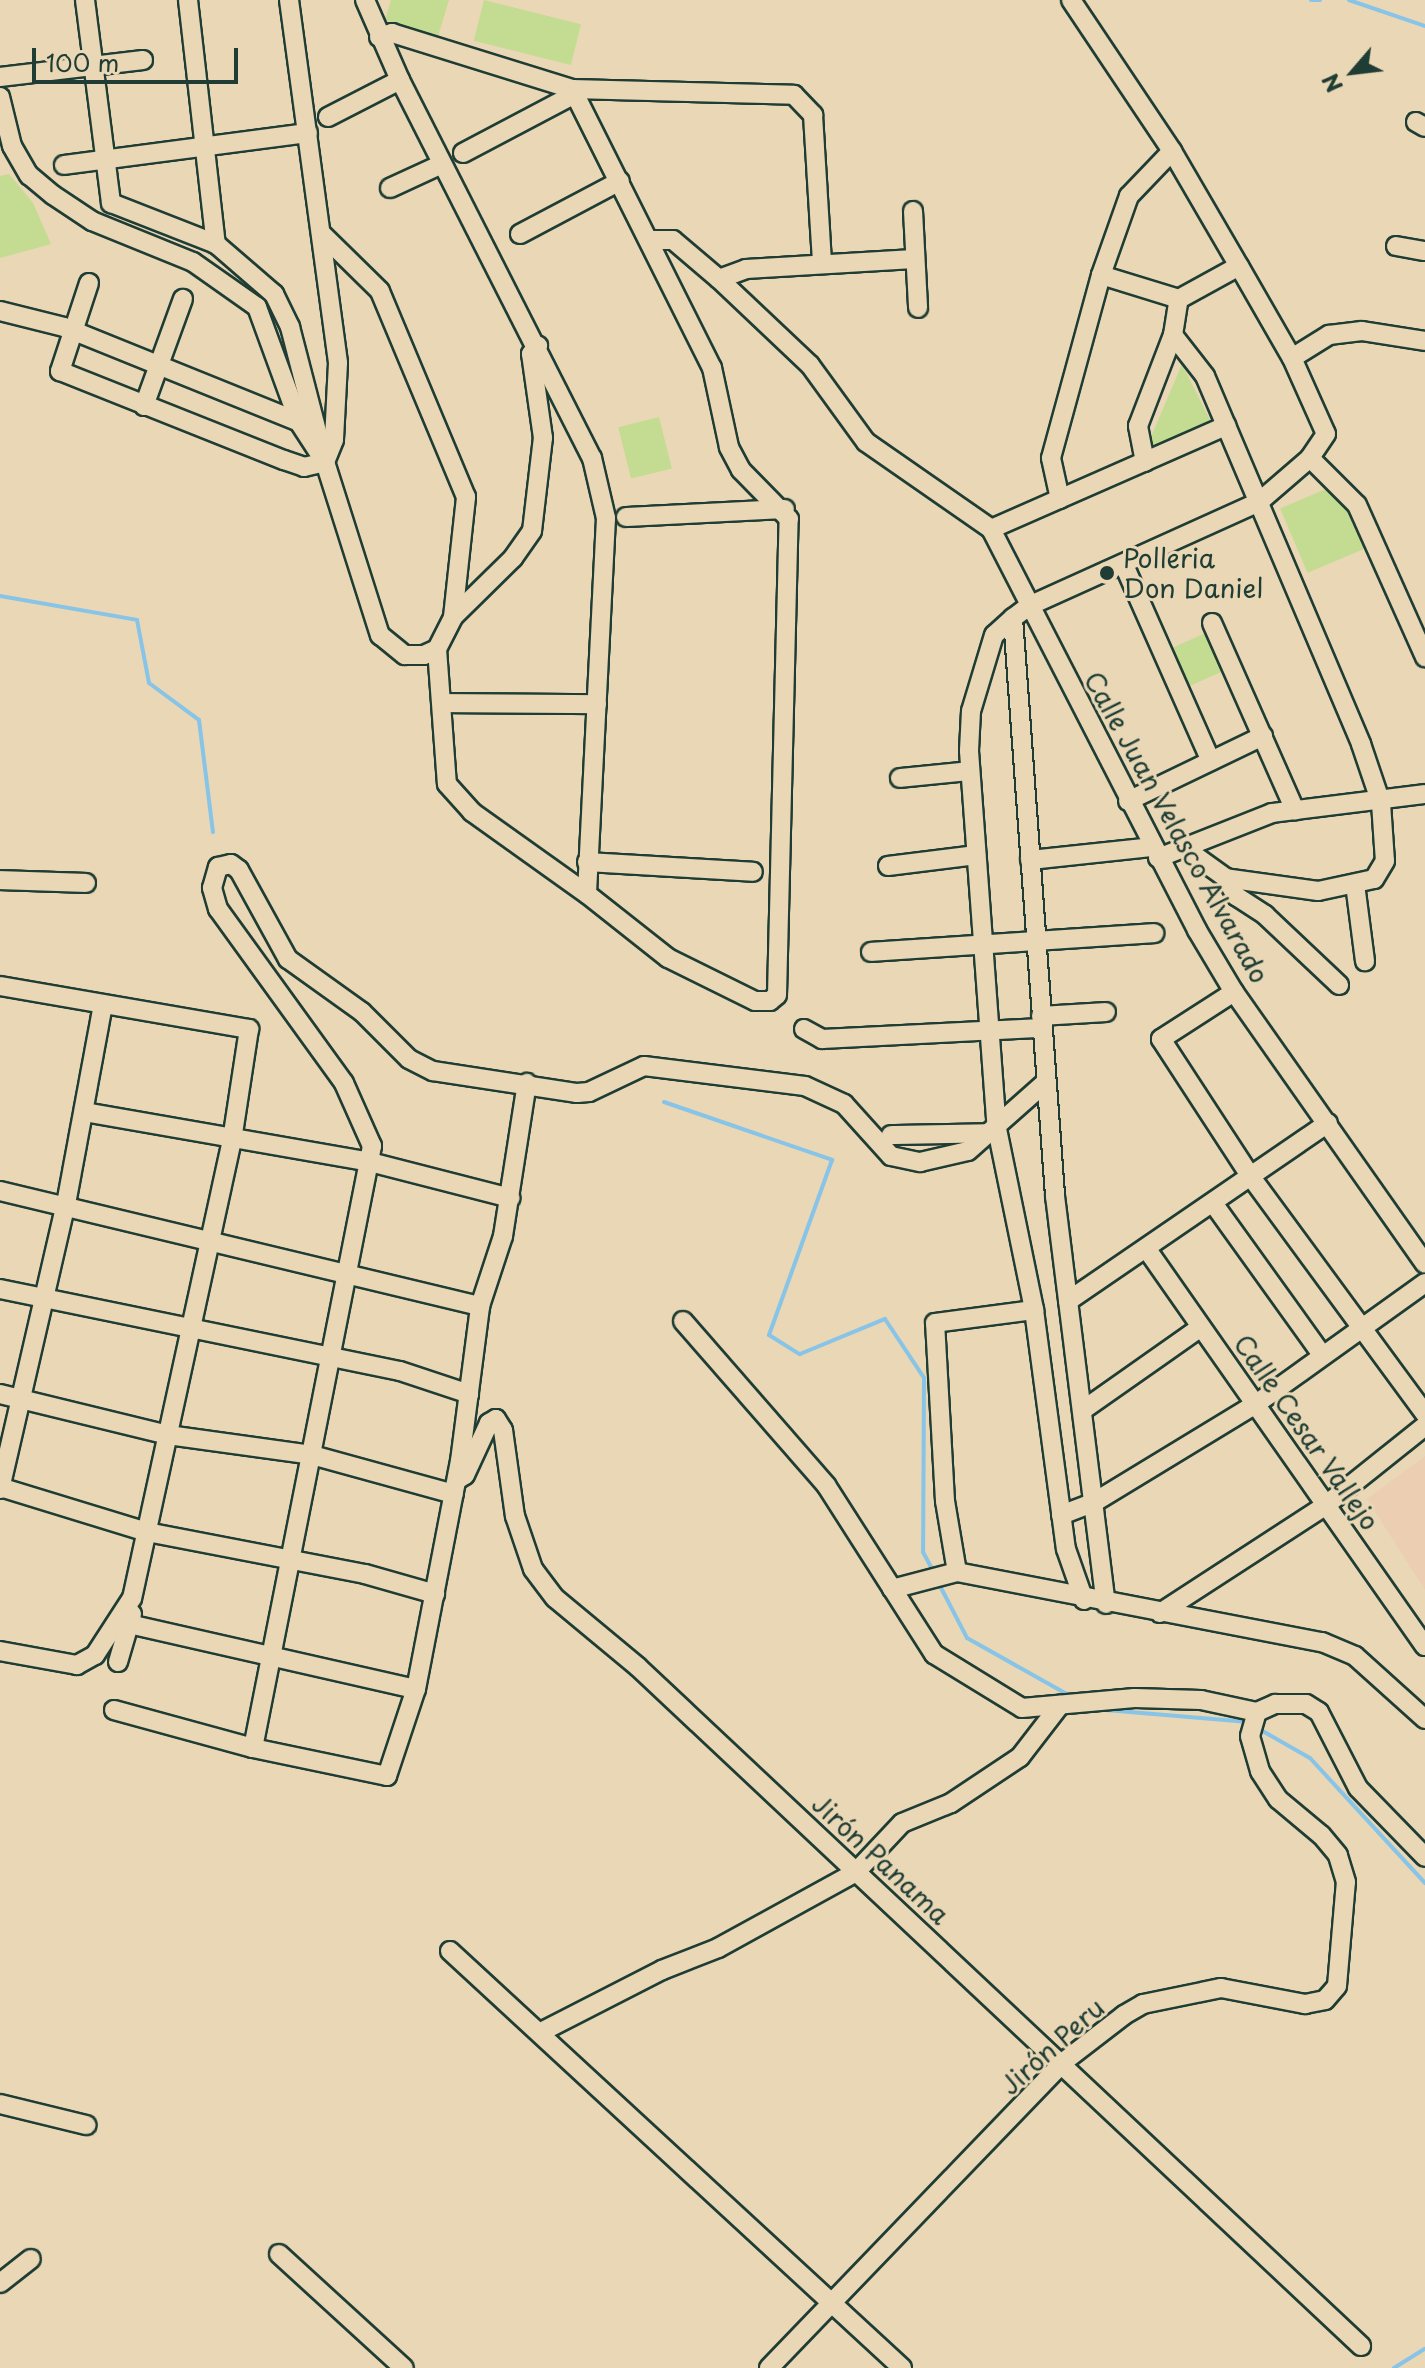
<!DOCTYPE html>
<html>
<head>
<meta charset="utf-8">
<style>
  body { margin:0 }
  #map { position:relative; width:1425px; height:2368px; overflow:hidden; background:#e9d7b5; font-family:"Playpen Sans",sans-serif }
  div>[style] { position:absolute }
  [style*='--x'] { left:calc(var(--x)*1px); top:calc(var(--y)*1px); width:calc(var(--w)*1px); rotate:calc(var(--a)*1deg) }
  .built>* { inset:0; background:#ecceb3 }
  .green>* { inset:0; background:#c3dc92; transform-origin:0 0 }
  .stream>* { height:4px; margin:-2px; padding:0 2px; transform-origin:2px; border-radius:2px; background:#87c4e7 }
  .roads { filter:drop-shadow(2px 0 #1f3d34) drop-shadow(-2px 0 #1f3d34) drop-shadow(0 2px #1f3d34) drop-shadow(0 -2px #1f3d34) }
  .minor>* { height:18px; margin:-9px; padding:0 9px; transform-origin:9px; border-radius:9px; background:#e9d7b5 }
  .dots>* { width:22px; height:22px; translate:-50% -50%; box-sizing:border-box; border:4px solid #e9d7b5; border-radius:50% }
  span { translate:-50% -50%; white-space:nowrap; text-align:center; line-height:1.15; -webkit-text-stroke:6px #e9d7b5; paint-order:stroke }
  .poi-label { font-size:26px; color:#1f3d34 }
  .left { translate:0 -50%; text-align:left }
  .street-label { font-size:26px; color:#1f3d34 }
  .north { position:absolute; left:1313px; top:32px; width:80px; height:80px; -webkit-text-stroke:6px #e9d7b5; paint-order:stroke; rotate:242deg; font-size:22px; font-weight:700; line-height:32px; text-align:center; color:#1f3d34 }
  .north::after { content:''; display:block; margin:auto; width:28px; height:36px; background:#1f3d34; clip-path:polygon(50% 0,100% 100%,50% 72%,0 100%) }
  .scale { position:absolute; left:32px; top:48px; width:206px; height:36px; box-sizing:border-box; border:4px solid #1f3d34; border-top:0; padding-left:10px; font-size:24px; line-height:28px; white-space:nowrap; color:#1f3d34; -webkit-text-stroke:6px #e9d7b5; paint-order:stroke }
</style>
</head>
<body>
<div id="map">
  <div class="built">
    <div style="clip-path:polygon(1425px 1456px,1425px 1590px,1367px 1499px)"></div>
  </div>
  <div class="green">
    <div style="clip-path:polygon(391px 0,449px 0,438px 36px,385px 20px)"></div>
    <div style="left:484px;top:0;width:100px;height:42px;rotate:14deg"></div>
    <div style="clip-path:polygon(9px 174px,33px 203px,51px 244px,0 258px,0 176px)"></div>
    <div style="clip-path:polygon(1182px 364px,1211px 422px,1151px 451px,1148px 444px)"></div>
    <div style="left:659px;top:417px;width:53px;height:42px;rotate:76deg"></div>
    <div style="left:1340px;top:483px;width:70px;height:65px;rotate:67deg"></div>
    <div style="left:1208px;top:632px;width:42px;height:43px;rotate:66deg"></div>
  </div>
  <div class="stream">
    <div style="--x:1311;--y:0;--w:9;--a:0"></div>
    <div style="--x:1349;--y:0;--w:80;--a:18.9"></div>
    <div style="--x:0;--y:596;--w:139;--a:9.9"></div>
    <div style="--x:137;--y:620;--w:64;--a:79.2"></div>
    <div style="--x:149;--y:683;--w:62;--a:36.5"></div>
    <div style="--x:199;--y:720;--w:113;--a:82.9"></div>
    <div style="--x:664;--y:1102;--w:178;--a:19"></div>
    <div style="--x:832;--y:1160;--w:186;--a:109.8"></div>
    <div style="--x:769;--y:1335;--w:36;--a:32"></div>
    <div style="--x:800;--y:1354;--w:92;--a:-22.4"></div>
    <div style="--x:885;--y:1319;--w:71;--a:56.5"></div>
    <div style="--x:924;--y:1378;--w:174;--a:90.3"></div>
    <div style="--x:923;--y:1552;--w:21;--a:62"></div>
    <div style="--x:938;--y:1582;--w:63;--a:62.6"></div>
    <div style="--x:967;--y:1638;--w:120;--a:29.3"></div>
    <div style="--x:1094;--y:1709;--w:155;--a:4.8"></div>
    <div style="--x:1259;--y:1729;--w:59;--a:29.6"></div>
    <div style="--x:1310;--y:1758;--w:170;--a:47.4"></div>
    <div style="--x:1394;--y:2368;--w:36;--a:-32"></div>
  </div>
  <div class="roads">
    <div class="minor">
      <div style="--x:85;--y:0;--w:205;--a:82.7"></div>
      <div style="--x:111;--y:203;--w:113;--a:21.3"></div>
      <div style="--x:188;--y:0;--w:246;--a:83.5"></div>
      <div style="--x:216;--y:244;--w:77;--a:40.8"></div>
      <div style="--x:274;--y:294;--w:37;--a:64"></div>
      <div style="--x:290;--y:327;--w:139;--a:75.5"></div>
      <div style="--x:325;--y:462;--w:182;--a:72.4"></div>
      <div style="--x:380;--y:635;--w:32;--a:39"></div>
      <div style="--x:405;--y:655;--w:19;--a:0"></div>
      <div style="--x:424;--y:655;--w:14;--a:-25"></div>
      <div style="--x:437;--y:649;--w:36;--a:-63"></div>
      <div style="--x:453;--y:617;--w:121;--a:-83.8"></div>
      <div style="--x:466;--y:497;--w:223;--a:-112.7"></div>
      <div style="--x:380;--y:291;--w:83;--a:-135.5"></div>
      <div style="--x:289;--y:0;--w:366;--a:82.3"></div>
      <div style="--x:338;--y:363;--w:77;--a:93"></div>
      <div style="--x:334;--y:440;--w:24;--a:112"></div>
      <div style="--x:365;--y:0;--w:87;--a:66.4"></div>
      <div style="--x:400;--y:80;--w:424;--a:63.1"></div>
      <div style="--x:592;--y:458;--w:62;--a:76.9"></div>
      <div style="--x:606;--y:518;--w:376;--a:92.9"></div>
      <div style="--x:587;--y:894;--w:103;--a:38.3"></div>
      <div style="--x:668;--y:958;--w:97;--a:26.3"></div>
      <div style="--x:755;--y:1001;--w:15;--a:0"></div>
      <div style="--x:770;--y:1001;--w:9;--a:-41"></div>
      <div style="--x:777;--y:995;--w:476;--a:-88.6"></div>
      <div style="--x:789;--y:519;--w:69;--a:-134.4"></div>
      <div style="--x:741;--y:470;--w:26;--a:-118"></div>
      <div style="--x:729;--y:447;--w:81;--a:-102.1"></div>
      <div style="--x:712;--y:368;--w:312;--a:-116.6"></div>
      <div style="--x:1071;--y:0;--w:182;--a:56.2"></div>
      <div style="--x:1172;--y:151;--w:133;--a:59.8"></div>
      <div style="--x:1239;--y:266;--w:106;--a:60.1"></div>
      <div style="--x:1292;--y:358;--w:83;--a:65.9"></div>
      <div style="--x:1326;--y:434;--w:29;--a:124"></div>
      <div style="--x:1310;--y:458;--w:67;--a:139.2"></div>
      <div style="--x:1259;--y:502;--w:252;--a:155.7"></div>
      <div style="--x:1029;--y:606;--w:20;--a:143"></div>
      <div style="--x:1013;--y:618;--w:25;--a:138"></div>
      <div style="--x:994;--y:635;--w:79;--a:106.8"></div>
      <div style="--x:971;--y:711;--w:40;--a:92.9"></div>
      <div style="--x:969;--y:751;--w:379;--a:85.8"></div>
      <div style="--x:997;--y:1129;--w:185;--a:78.4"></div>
      <div style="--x:1034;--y:1310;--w:241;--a:82.4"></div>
      <div style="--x:1066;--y:1549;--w:54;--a:70.6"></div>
      <div style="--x:379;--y:37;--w:14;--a:-17"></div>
      <div style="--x:392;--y:33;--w:189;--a:17.3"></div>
      <div style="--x:572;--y:89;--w:222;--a:1.5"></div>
      <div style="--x:794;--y:95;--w:28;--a:46"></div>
      <div style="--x:813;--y:115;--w:146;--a:86.5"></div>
      <div style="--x:0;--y:77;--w:144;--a:-6.8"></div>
      <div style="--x:0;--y:97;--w:50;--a:76.2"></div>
      <div style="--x:12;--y:146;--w:34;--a:60"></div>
      <div style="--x:29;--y:175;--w:31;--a:40"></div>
      <div style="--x:53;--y:195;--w:47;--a:33.7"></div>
      <div style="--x:92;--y:221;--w:109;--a:22.1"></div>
      <div style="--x:193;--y:262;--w:78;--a:35.1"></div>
      <div style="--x:257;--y:307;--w:122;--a:69.9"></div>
      <div style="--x:299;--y:422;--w:37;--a:57"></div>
      <div style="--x:328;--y:117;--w:81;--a:-27.2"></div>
      <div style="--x:1416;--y:122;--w:10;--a:29"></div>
      <div style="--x:463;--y:153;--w:127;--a:-27.8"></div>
      <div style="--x:64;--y:165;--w:246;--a:-7.5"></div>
      <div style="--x:390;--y:188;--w:57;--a:-24.8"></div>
      <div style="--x:913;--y:211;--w:97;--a:87"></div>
      <div style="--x:520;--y:234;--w:113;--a:-27.9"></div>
      <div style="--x:650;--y:240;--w:23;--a:0"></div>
      <div style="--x:673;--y:240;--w:60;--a:40.3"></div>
      <div style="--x:719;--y:279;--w:125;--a:43.4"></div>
      <div style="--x:810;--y:365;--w:95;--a:54"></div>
      <div style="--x:866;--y:442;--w:152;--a:34.8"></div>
      <div style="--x:991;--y:529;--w:451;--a:62.8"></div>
      <div style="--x:1197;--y:930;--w:72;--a:59.2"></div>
      <div style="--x:1234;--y:992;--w:332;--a:54.9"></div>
      <div style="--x:1396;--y:246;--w:29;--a:10"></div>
      <div style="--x:1101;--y:275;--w:82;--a:17.1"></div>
      <div style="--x:1179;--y:299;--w:68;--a:-28.8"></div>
      <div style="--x:719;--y:279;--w:29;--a:-20"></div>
      <div style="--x:746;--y:269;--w:168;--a:-3.4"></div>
      <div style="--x:89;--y:283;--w:93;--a:108.2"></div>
      <div style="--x:60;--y:371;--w:241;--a:21.7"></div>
      <div style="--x:284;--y:460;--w:21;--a:19"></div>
      <div style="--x:304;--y:467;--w:22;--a:-13"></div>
      <div style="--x:0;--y:311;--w:66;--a:14"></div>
      <div style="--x:64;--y:327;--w:253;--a:22"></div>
      <div style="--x:1173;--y:335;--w:52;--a:52"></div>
      <div style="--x:1205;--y:376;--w:400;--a:67"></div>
      <div style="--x:1361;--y:744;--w:62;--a:71.3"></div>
      <div style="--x:1381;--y:803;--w:58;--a:86.1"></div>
      <div style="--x:1385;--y:861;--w:21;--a:121"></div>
      <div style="--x:1374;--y:879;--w:57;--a:167.9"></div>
      <div style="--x:1318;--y:891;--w:93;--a:-172"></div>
      <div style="--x:1226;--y:878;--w:48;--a:-144.3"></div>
      <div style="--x:1292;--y:358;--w:44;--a:-31.9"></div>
      <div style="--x:1329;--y:335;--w:33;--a:-7"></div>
      <div style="--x:1362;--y:331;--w:64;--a:9"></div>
      <div style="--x:144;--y:406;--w:114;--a:-70"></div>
      <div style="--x:1310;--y:458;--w:66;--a:45"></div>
      <div style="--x:1357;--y:505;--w:167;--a:65.9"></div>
      <div style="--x:1145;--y:462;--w:37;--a:-101"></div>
      <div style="--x:1138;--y:426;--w:97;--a:-69"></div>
      <div style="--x:1173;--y:335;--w:36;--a:-81"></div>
      <div style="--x:1060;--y:499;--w:42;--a:-102.4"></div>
      <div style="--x:1051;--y:458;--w:190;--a:-74.7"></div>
      <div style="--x:1101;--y:275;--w:84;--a:-70.5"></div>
      <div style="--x:1129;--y:196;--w:62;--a:-46.3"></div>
      <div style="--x:626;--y:517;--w:159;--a:-2.9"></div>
      <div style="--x:991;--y:529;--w:257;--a:-23.7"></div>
      <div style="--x:1124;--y:565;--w:214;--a:66.1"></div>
      <div style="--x:453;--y:617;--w:84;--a:-44.5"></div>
      <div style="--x:513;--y:558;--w:33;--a:-55"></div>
      <div style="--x:532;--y:531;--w:94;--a:-83.3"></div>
      <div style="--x:543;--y:438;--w:85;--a:-98.1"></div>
      <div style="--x:531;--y:354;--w:11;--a:-49"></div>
      <div style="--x:1013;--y:618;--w:580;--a:85.84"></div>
      <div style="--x:1055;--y:1196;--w:411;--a:82.9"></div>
      <div style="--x:1212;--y:623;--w:205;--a:66.1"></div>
      <div style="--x:437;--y:649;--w:135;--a:85.8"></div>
      <div style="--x:447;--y:784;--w:38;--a:48"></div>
      <div style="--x:472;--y:812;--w:141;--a:35.5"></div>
      <div style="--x:444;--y:703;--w:153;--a:0.4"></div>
      <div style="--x:900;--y:778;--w:70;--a:-5.7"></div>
      <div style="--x:1128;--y:801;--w:150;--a:-25.7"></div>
      <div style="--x:1158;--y:858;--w:123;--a:-21.5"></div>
      <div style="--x:1272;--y:813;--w:154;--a:-7.1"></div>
      <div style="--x:1030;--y:860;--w:122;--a:-6.1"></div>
      <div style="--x:587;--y:862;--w:166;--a:3.4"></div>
      <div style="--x:888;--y:866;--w:89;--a:-7.1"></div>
      <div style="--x:1226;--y:878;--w:21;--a:61"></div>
      <div style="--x:1236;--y:896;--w:35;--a:33"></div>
      <div style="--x:1265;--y:915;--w:102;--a:43.4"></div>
      <div style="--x:0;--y:880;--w:86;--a:2"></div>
      <div style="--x:1355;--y:884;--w:78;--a:82.6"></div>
      <div style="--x:871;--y:952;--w:284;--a:-3.8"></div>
      <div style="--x:0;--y:986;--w:253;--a:9.8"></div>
      <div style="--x:249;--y:1029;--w:112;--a:98.7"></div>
      <div style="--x:232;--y:1140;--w:469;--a:102.3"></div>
      <div style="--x:132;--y:1598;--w:68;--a:123"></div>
      <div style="--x:95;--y:1655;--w:21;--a:151"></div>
      <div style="--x:77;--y:1665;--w:78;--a:-169.7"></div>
      <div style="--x:1234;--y:992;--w:87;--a:147.2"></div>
      <div style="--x:1161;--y:1039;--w:165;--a:56.9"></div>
      <div style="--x:1251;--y:1177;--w:294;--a:53.7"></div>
      <div style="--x:1041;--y:1016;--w:65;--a:-3.5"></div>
      <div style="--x:804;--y:1029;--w:21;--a:29"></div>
      <div style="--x:822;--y:1039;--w:220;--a:-2.9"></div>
      <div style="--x:84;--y:1112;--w:290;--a:9.9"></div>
      <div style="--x:370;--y:1162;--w:145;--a:14.4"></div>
      <div style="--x:891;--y:1135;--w:101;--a:-1.1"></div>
      <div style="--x:0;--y:1191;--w:494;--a:13.5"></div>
      <div style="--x:1213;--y:1203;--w:188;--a:54.3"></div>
      <div style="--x:1146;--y:1248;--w:486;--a:55"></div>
      <div style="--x:0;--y:1289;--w:408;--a:11.6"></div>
      <div style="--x:400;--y:1371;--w:73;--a:18.4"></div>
      <div style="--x:1068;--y:1301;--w:315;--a:-34.4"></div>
      <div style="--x:683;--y:1321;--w:218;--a:48.9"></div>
      <div style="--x:826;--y:1485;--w:201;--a:57.4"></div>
      <div style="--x:934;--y:1654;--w:103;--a:31.5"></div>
      <div style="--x:1022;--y:1708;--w:113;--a:-5.1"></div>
      <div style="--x:1135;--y:1698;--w:66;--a:1.7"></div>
      <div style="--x:1201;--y:1700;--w:57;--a:12.1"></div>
      <div style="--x:0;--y:1394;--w:173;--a:13.7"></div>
      <div style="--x:168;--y:1435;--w:145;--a:7.9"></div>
      <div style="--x:312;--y:1455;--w:147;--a:15.4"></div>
      <div style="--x:1083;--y:1410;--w:144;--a:-35.1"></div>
      <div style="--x:457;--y:1480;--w:9;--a:-32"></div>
      <div style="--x:465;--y:1475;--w:57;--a:-65.2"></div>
      <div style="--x:489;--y:1423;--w:8;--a:-30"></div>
      <div style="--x:496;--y:1419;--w:13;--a:58"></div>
      <div style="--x:503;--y:1430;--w:87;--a:82.1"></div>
      <div style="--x:515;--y:1516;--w:56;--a:71.2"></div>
      <div style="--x:533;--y:1569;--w:36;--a:53"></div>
      <div style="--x:555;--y:1598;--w:108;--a:39.7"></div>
      <div style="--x:638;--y:1667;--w:992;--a:43.2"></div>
      <div style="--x:0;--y:1487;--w:154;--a:17"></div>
      <div style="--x:147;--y:1532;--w:222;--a:10.9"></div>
      <div style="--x:365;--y:1574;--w:73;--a:15.9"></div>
      <div style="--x:0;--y:1489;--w:293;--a:-77"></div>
      <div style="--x:66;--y:1204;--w:202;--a:-79.5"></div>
      <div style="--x:1061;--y:1515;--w:34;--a:-21"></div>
      <div style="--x:1093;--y:1503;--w:191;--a:-31.3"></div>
      <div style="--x:1256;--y:1404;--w:208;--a:-35.6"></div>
      <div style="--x:957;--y:1572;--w:72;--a:-99.6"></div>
      <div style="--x:945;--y:1501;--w:178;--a:-93.2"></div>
      <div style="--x:935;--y:1323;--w:100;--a:-7.5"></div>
      <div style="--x:892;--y:1589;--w:67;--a:-14.7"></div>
      <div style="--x:957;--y:1572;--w:372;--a:10.9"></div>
      <div style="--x:1322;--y:1642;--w:36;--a:23"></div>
      <div style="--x:1355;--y:1656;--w:94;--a:42"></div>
      <div style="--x:1160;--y:1613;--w:198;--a:-33"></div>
      <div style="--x:1326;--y:1505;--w:127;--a:-38.6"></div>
      <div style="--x:129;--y:1624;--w:294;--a:12.8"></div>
      <div style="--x:118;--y:1662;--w:50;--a:-73.7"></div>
      <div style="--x:114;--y:1710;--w:144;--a:15.3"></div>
      <div style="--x:253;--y:1748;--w:137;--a:11.8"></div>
      <div style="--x:387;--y:1776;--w:92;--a:-71.6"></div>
      <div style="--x:416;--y:1689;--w:232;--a:-79.1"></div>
      <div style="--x:460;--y:1461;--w:156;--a:-82.6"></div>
      <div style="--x:480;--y:1306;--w:74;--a:-71.8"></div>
      <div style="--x:503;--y:1236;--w:155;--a:-81.1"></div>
      <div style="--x:253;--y:1748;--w:614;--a:-78.82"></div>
      <div style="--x:372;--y:1146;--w:69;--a:-114"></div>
      <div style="--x:344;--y:1083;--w:215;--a:-125.9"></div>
      <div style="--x:218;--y:909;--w:22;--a:-106"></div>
      <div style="--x:212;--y:888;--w:22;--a:-74"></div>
      <div style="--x:218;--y:867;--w:13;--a:-13"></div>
      <div style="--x:231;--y:864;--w:10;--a:37"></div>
      <div style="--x:239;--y:870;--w:102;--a:61.2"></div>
      <div style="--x:288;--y:959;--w:91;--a:35.6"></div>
      <div style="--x:362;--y:1012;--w:66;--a:45"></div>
      <div style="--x:409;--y:1059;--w:27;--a:27"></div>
      <div style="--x:433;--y:1071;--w:146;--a:8.7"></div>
      <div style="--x:577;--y:1093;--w:12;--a:-5"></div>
      <div style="--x:589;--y:1092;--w:61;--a:-25.3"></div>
      <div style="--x:644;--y:1066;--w:162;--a:7.1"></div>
      <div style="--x:805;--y:1086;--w:43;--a:24.8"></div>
      <div style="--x:844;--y:1104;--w:70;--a:47.9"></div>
      <div style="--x:891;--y:1156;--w:30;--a:12"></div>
      <div style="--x:920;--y:1162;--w:49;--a:-12.9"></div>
      <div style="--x:968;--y:1151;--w:104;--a:-41.5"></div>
      <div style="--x:450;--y:1951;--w:615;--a:42.69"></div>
      <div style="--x:541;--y:2032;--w:136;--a:-27.1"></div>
      <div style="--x:662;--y:1970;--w:60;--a:-21.4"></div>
      <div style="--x:718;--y:1948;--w:158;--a:-28.8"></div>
      <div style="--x:856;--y:1872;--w:67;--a:-46.8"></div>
      <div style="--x:902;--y:1823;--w:53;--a:-22.2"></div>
      <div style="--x:951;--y:1803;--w:83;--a:-33.7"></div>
      <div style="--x:1020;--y:1757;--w:66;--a:-52.4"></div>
      <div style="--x:0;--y:2104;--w:89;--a:13.7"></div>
      <div style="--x:279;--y:2254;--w:169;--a:42.4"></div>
      <div style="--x:0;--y:2283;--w:39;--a:-38"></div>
      <div style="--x:769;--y:2368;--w:423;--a:-46.1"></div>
      <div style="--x:1062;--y:2063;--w:78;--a:-37.7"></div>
      <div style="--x:1124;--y:2015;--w:22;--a:-30"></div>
      <div style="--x:1143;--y:2004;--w:80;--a:-11.6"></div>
      <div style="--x:1221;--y:1988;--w:86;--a:10.8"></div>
      <div style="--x:1305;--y:2004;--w:20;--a:-11"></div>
      <div style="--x:1325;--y:2000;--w:18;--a:-49"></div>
      <div style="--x:1337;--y:1986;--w:104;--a:-85.1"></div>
      <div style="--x:1346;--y:1882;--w:28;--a:-107"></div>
      <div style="--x:1338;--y:1855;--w:26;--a:-130"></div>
      <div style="--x:1321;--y:1835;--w:56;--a:-140.1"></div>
      <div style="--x:1278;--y:1799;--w:33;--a:-123"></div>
      <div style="--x:1260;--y:1771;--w:36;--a:-106"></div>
      <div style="--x:1250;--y:1736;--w:25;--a:-74"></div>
      <div style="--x:1257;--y:1712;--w:20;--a:-24"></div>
      <div style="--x:1275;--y:1704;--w:31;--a:0"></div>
      <div style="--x:1306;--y:1704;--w:15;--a:32"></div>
      <div style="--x:1319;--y:1712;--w:85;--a:62.8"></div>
      <div style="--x:1358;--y:1788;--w:96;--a:45.8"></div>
    </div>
  </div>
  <div class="dots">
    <div style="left:1107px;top:573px;background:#1f3d34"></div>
  </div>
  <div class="poi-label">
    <span class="left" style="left:1123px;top:573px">Polleria<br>Don Daniel</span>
  </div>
  <div class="street-label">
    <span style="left:1177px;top:827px;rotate:61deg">Calle Juan Velasco Alvarado</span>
    <span style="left:1307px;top:1432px;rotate:55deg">Calle Cesar Vallejo</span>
    <span style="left:881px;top:1859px;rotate:43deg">Jirón Panama</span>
    <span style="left:1052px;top:2046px;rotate:-42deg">Jirón Peru</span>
  </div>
  <div class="north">N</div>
  <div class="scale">100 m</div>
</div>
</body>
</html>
